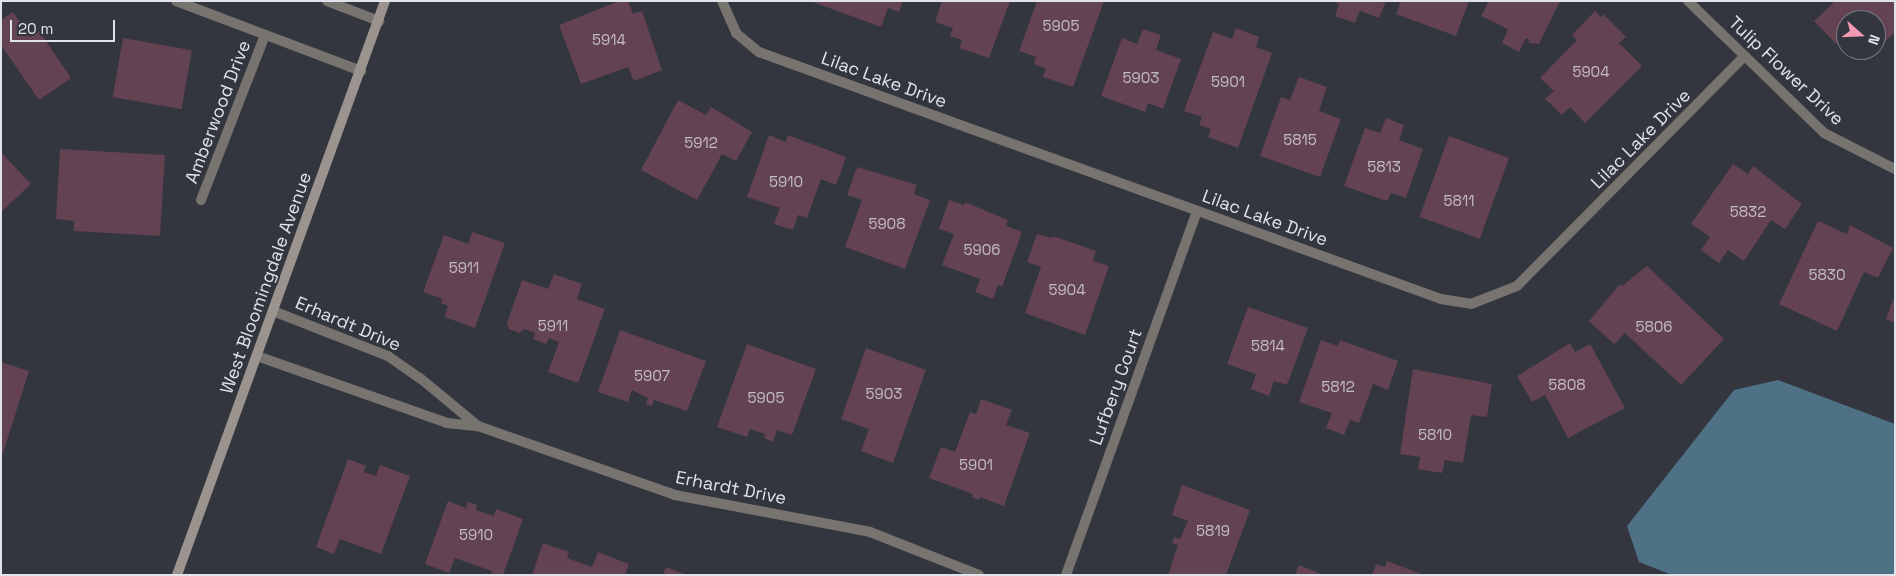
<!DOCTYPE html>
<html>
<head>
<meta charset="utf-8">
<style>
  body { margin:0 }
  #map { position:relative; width:1896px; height:576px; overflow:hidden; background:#33353f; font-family:"Space Grotesk",sans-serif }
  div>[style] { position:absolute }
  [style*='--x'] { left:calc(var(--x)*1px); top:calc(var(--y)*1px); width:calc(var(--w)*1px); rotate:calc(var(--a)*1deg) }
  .water>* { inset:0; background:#4f7186 }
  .building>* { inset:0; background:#634252; transform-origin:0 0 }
  .service>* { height:10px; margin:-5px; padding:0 5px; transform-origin:5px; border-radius:5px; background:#77736f }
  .minor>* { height:10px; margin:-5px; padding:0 5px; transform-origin:5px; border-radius:5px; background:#77736f }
  .secondary>* { height:10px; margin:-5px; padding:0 5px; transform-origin:5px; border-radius:5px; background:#9b948e }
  span { translate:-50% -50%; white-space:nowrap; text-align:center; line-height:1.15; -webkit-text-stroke:4px #33353f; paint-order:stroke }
  .number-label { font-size:15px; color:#c2bbc4 }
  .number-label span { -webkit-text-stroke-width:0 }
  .street-label { font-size:18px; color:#e1e3ea }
  .frame { position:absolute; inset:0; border:2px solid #e1e3ea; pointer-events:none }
  .north { position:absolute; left:1836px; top:10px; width:50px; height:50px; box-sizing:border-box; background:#33353f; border:1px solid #797b83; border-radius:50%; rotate:110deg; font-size:14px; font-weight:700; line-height:20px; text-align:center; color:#e1e3ea }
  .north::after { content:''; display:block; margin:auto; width:18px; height:22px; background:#f19ab2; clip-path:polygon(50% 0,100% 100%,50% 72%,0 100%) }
  .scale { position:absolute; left:10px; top:20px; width:105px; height:22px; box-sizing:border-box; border:2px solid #e1e3ea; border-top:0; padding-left:6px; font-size:15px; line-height:18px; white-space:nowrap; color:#e1e3ea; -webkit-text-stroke:4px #33353f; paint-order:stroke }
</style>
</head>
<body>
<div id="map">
  <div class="water">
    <div style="clip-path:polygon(1778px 380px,1895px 424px,1895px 575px,1672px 575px,1639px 562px,1627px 526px,1734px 390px)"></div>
  </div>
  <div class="building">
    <div style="clip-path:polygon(619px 1px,628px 1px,633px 14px,642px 11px,662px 70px,634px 81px,628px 67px,581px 84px,559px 25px)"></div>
    <div style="clip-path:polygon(810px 1px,903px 1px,899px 12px,888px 8px,881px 27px)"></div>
    <div style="clip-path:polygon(942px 1px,1010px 1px,989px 58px,959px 48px,962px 40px,950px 36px,953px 28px,935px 22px)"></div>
    <div style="clip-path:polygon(1037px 1px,1104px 1px,1073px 87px,1043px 77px,1046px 69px,1034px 64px,1036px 57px,1019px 51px)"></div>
    <div style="clip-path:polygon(1333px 1px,1386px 1px,1379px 18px,1360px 11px,1355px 23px,1335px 16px,1339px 4px)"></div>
    <div style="clip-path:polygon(1401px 1px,1469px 1px,1456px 36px,1396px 14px)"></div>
    <div style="clip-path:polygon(1489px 1px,1560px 1px,1539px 44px,1528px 43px,1530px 40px,1526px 38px,1519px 52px,1502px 43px,1508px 29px,1481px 16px)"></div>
    <div style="clip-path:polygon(1835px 1px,1895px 1px,1895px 32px,1865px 61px,1855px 50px,1876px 50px,1876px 20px,1846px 20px,1846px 40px,1843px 37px,1836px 44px,1814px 21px)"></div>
    <div style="clip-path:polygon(1595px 11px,1601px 17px,1603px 14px,1626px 37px,1619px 43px,1642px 66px,1585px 123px,1570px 107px,1562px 115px,1545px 99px,1554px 91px,1540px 78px,1577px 40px,1572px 35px)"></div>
    <div style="clip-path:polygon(13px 12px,30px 37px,39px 31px,71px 78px,39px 100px,1px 45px,1px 20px)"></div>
    <div style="clip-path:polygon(1236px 28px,1259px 37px,1256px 47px,1272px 53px,1238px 148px,1208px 137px,1211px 129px,1199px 125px,1202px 117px,1184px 111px,1213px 32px,1232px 39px)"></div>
    <div style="clip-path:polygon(1143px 29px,1161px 35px,1156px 50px,1181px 59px,1163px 109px,1148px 103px,1145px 112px,1101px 96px,1122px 38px,1137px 44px)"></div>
    <div style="left:123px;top:38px;width:70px;height:60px;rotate:10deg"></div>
    <div style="clip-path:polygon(1299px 77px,1327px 87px,1319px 111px,1341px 119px,1320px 177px,1260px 156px,1281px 97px,1290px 100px)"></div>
    <div style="clip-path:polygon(678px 100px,706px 115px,711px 107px,752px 132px,736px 161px,722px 154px,697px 200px,641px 170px)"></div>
    <div style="clip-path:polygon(1386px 118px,1404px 125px,1399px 140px,1423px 149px,1406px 198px,1391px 193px,1387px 201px,1344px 186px,1365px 128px,1380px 133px)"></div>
    <div style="clip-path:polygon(769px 135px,786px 142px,788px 135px,846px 157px,836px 185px,821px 179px,807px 218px,798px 215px,793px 230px,774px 224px,780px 208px,747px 197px)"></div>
    <div style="left:1449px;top:136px;width:64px;height:86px;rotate:20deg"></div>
    <div style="clip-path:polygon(60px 149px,165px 155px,160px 236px,74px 231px,74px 221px,56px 219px)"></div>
    <div style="clip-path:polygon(1px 152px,31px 184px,1px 212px)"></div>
    <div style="clip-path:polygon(1733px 164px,1748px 174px,1753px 166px,1802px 204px,1785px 229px,1771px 220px,1744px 261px,1728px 250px,1719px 263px,1701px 250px,1710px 237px,1691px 224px)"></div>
    <div style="clip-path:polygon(857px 167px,917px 185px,914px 194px,930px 200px,905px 269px,845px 247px,862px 200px,847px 195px)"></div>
    <div style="clip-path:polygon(949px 200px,964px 205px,965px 202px,1008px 220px,1006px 226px,1022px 232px,1002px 287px,998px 285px,993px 299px,975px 292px,980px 279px,942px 265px,954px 234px,939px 229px)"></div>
    <div style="clip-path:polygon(1818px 221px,1847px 234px,1850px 225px,1893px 248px,1878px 278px,1864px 272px,1837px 331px,1779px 304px)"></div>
    <div style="clip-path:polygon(472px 232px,505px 243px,475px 328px,445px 317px,448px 306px,441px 303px,443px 299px,423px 292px,444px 235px,468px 244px)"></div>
    <div style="clip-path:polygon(1037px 234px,1052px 238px,1053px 236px,1096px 251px,1093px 261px,1109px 266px,1085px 335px,1025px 313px,1041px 267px,1027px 262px)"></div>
    <div style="clip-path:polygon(1647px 266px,1724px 339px,1681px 385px,1625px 333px,1614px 344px,1589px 321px,1620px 284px,1622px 286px)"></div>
    <div style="clip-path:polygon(554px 274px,582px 284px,577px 299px,605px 309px,578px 383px,548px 372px,559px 342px,549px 338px,546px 344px,533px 339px,535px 333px,525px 329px,519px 333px,509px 329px,507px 323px,522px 280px,548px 289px)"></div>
    <div style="clip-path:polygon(1895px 295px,1895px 323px,1886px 319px)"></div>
    <div style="clip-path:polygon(1248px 307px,1308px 328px,1287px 385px,1274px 381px,1269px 396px,1251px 389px,1256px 374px,1227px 364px)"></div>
    <div style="clip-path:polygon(620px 330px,706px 361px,687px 411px,654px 400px,652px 406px,646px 404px,648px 398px,632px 390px,628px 402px,598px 392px)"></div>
    <div style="clip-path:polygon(1321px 340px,1338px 346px,1340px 340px,1398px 361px,1388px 390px,1373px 384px,1359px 423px,1350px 420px,1344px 435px,1326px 428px,1332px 413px,1299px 402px)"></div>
    <div style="clip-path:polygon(1570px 343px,1575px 352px,1590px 344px,1625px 408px,1568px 438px,1545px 395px,1532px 402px,1517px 376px)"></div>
    <div style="clip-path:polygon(747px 344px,816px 369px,792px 435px,777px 430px,773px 442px,764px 438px,765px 434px,750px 429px,747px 437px,717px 427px)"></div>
    <div style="clip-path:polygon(866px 348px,926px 370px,893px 463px,861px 451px,869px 429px,841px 419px)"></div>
    <div style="clip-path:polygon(1px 362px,29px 371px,2px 456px,1px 456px)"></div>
    <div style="clip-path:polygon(1413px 369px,1492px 384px,1487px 417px,1471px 415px,1463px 463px,1445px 460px,1442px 473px,1418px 469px,1420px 457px,1400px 454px)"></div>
    <div style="clip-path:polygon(981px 399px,1012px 410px,1006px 425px,1030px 433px,1004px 506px,980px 497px,979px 500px,972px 497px,973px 494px,929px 478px,941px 447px,955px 452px,970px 412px,976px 414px)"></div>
    <div style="clip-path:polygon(348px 459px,366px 466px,364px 472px,376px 476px,380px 465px,410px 476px,381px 554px,340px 539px,334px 554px,316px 547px)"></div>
    <div style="clip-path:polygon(1182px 485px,1250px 510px,1226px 575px,1168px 575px,1178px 545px,1172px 543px,1174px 537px,1180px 539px,1188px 521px,1172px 515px)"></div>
    <div style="clip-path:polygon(448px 501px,466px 508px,468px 502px,477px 505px,476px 510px,494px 516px,496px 509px,523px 519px,503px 575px,491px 575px,492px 571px,455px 558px,449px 573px,425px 564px)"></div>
    <div style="clip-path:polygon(543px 543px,569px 552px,567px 558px,592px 567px,598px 552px,629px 564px,625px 575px,532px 575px)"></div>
    <div style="clip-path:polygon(1387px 561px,1424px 575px,1372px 575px,1376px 564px,1385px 567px)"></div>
    <div style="clip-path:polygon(1299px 565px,1324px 575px,1295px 575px)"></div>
    <div style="clip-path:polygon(666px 567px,687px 575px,663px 575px)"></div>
  </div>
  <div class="service">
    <div style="--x:201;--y:200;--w:177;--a:-68.8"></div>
  </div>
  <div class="minor">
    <div style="--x:176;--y:1;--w:198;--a:20.7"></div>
    <div style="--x:327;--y:1;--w:56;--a:21"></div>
    <div style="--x:722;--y:1;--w:35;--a:66"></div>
    <div style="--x:736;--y:33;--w:30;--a:40"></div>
    <div style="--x:759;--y:52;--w:725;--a:19.91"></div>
    <div style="--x:1441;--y:299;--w:30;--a:9"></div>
    <div style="--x:1471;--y:304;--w:49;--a:-21.4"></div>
    <div style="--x:1517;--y:286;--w:324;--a:-45.3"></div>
    <div style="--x:1688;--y:1;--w:190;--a:44.1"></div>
    <div style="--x:1824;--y:133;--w:80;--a:26.9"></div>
    <div style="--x:273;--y:311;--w:123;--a:21.4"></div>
    <div style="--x:388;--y:356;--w:39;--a:35"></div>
    <div style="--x:420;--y:378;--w:75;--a:39.6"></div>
    <div style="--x:257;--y:356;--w:201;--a:19.4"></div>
    <div style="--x:447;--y:423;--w:31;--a:6"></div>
    <div style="--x:478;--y:426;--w:209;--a:19.3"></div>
    <div style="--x:675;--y:495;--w:198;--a:10.7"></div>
    <div style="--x:870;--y:532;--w:117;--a:21.5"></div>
    <div style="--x:1066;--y:575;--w:387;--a:-70.2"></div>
  </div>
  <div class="secondary">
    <div style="--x:177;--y:575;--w:611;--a:-70.08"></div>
  </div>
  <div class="number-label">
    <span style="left:1061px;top:26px">5905</span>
    <span style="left:609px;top:40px">5914</span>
    <span style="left:1591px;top:72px">5904</span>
    <span style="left:1141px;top:78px">5903</span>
    <span style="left:1228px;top:82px">5901</span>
    <span style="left:1300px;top:140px">5815</span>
    <span style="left:701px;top:143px">5912</span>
    <span style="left:1384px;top:167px">5813</span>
    <span style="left:786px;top:182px">5910</span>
    <span style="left:1459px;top:201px">5811</span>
    <span style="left:1748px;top:212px">5832</span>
    <span style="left:887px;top:224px">5908</span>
    <span style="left:982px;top:250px">5906</span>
    <span style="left:464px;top:268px">5911</span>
    <span style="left:1827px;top:275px">5830</span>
    <span style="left:1067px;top:290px">5904</span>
    <span style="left:553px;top:326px">5911</span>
    <span style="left:1654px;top:327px">5806</span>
    <span style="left:1268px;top:346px">5814</span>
    <span style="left:652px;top:376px">5907</span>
    <span style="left:1567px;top:385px">5808</span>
    <span style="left:1338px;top:387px">5812</span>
    <span style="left:884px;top:394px">5903</span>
    <span style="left:766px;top:398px">5905</span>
    <span style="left:1435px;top:435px">5810</span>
    <span style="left:976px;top:465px">5901</span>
    <span style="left:1213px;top:531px">5819</span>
    <span style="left:476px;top:535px">5910</span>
  </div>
  <div class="street-label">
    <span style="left:1786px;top:71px;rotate:43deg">Tulip Flower Drive</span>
    <span style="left:884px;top:80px;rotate:20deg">Lilac Lake Drive</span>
    <span style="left:218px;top:112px;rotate:-69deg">Amberwood Drive</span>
    <span style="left:1641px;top:139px;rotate:-45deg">Lilac Lake Drive</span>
    <span style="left:1265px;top:218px;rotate:20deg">Lilac Lake Drive</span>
    <span style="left:266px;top:283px;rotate:-70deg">West Bloomingdale Avenue</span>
    <span style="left:348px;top:324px;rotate:23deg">Erhardt Drive</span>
    <span style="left:1116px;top:387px;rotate:-70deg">Lufbery Court</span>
    <span style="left:731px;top:488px;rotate:11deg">Erhardt Drive</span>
  </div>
  <div class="frame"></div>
  <div class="north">N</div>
  <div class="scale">20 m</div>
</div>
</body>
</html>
